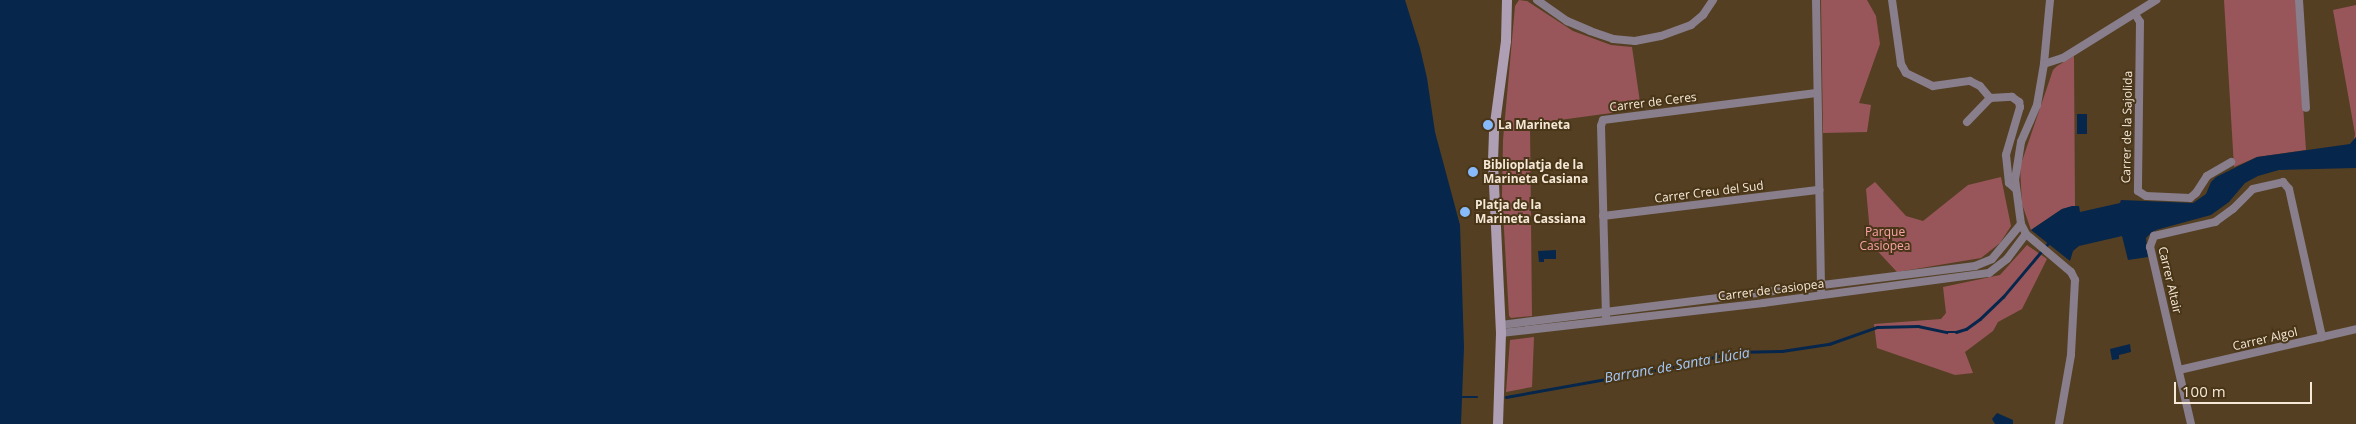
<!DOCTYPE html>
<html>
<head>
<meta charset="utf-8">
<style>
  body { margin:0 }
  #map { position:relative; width:2356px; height:424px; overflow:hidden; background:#543f22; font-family:"Open Sans",sans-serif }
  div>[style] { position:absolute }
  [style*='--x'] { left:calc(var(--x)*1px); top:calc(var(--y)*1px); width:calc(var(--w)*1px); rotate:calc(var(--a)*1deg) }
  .green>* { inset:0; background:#98565b }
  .water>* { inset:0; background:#06264c; transform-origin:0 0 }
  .stream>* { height:2.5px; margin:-1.25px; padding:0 1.25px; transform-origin:1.25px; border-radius:1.25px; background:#06264c }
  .street>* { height:8px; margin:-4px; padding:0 4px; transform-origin:4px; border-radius:4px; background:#887e8c }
  .secondary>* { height:10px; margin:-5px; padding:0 5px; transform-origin:5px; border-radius:5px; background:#ae9fb5 }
  .dots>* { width:14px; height:14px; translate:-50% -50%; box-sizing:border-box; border:2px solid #493517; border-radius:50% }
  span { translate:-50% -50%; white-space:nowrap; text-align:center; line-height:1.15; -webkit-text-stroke:4px #493517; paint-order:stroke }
  .street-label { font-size:12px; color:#f5e8d7 }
  .poi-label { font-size:12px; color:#f5e8d7; font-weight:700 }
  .left { translate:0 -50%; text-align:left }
  .park-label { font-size:12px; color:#faa4aa }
  .water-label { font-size:14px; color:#a3c8f6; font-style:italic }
  .scale { position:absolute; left:2174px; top:382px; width:138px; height:22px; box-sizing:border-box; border:2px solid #f5e8d7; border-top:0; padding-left:6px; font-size:15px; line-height:18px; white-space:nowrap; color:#f5e8d7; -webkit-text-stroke:4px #493517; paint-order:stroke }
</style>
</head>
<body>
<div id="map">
  <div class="green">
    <div style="clip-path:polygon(1519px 0,1527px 1px,1573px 31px,1611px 45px,1632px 47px,1641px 109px,1530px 124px,1532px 316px,1511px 318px,1509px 316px,1502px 195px,1503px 140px,1515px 6px)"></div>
    <div style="clip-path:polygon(1821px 0,1867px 0,1876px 16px,1880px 44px,1859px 103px,1871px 105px,1867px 132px,1823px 133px)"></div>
    <div style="clip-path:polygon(2224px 0,2296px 0,2306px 150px,2257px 157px,2234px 167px)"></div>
    <div style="clip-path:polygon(2356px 5px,2356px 137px,2354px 140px,2355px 134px,2333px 10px)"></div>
    <div style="clip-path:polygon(2074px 56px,2075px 206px,2062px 209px,2031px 230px,2022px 204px,2020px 167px,2053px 70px,2057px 66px)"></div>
    <div style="clip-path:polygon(2001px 177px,2011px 226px,2000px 243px,1981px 258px,1897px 272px,1871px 244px,1866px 189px,1875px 182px,1906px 216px,1923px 221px,1968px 185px)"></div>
    <div style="clip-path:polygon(2027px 245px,2047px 259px,2022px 309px,1998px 322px,1993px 331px,1965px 352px,1973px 373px,1955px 375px,1877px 348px,1874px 324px,1941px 319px,1946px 313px,1943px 287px,2000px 275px)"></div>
    <div style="clip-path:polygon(1534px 337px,1532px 387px,1506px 392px,1510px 340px)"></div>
  </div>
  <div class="water">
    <div style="clip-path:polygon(0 0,1405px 0,1420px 48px,1427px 78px,1435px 132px,1460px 225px,1464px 347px,1461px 424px,0 424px)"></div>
    <div style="left:2077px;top:114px;width:10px;height:20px"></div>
    <div style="clip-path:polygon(2356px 137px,2356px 168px,2279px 170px,2258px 176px,2245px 183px,2229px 202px,2211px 215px,2156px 230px,2150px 234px,2146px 238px,2148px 257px,2128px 260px,2122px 236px,2079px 246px,2073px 251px,2070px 261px,2031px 230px,2062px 209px,2072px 206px,2079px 206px,2080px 212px,2120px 203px,2121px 200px,2193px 203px,2206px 194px,2211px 182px,2216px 177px,2257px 157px,2350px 144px)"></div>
    <div style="clip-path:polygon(1556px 250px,1556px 259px,1544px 259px,1544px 262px,1539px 262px,1538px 251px)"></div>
    <div style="clip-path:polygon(2130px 344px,2131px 352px,2119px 355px,2119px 359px,2112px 360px,2110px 349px)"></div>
    <div style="clip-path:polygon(1997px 413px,2013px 420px,2013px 424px,1995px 424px,1992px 419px)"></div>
  </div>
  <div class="stream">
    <div style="--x:1461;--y:397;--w:16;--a:0"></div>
    <div style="--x:1506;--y:397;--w:175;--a:-10.2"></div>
    <div style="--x:1678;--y:366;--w:59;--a:-13.8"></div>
    <div style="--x:1735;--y:352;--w:47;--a:-1.2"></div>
    <div style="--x:1782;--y:351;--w:48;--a:-8.5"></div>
    <div style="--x:1829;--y:344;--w:51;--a:-19.5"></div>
    <div style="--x:1877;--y:327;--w:41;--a:-1.4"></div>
    <div style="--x:1918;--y:326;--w:29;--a:12"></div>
    <div style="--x:1946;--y:332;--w:10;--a:0"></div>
    <div style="--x:1956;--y:332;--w:10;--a:-17"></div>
    <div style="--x:1966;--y:329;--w:17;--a:-36"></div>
    <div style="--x:1980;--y:319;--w:32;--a:-44"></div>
    <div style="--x:2003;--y:297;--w:73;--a:-50"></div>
  </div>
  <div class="street">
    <div style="--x:1537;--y:0;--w:37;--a:35"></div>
    <div style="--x:1567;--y:21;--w:25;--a:23"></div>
    <div style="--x:1590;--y:31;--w:24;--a:19"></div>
    <div style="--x:1613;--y:39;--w:22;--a:5"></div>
    <div style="--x:1635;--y:41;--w:26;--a:-11"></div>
    <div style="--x:1661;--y:36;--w:32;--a:-20"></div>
    <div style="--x:1691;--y:25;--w:16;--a:-40"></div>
    <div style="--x:1703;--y:15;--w:18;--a:-56"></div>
    <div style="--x:1816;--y:0;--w:290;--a:89"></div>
    <div style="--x:1892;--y:0;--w:65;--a:82"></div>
    <div style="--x:1901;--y:64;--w:10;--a:61"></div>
    <div style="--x:1906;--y:73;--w:30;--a:26"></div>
    <div style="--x:1933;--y:86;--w:37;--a:-8"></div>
    <div style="--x:1970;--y:81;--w:11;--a:27"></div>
    <div style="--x:1980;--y:86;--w:16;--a:50"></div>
    <div style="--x:2050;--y:0;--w:64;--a:95.4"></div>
    <div style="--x:2044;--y:64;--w:42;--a:99.7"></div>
    <div style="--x:2037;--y:105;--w:40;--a:113.4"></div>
    <div style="--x:2021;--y:142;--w:37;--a:99"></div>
    <div style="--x:2015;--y:179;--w:45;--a:82.4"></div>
    <div style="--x:2021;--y:224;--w:11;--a:63"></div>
    <div style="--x:2026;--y:234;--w:59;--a:40.2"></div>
    <div style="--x:2071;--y:272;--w:9;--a:63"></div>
    <div style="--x:2075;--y:280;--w:75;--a:93.1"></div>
    <div style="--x:2071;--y:355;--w:70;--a:99.9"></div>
    <div style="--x:2299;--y:0;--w:108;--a:86.3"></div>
    <div style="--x:2135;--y:14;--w:9;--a:58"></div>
    <div style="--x:2140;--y:22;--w:169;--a:90.7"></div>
    <div style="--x:2138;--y:191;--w:9;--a:32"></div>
    <div style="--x:2146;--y:196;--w:44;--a:2.6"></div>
    <div style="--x:2190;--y:198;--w:8;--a:-40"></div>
    <div style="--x:2196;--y:193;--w:20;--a:-57"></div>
    <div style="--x:2207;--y:176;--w:28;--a:-30"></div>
    <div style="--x:2044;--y:64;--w:20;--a:-18"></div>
    <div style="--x:2063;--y:58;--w:110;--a:-31.9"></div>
    <div style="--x:1967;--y:122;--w:33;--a:-46"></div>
    <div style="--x:1990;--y:98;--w:22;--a:-3"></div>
    <div style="--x:2012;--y:97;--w:9;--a:36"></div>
    <div style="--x:2019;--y:102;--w:5;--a:79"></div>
    <div style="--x:2020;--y:107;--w:50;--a:106.3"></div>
    <div style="--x:2006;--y:155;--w:28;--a:84"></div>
    <div style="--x:2009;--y:183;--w:9;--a:41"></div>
    <div style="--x:1603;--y:216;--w:218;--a:-6.9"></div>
    <div style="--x:1606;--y:317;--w:191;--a:-91.5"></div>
    <div style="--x:1601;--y:126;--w:6;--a:-72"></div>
    <div style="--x:1603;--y:120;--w:215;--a:-7.2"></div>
    <div style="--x:1501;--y:325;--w:478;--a:-7.1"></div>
    <div style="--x:1975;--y:266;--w:18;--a:-22"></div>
    <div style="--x:1992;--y:259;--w:45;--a:-50.4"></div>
    <div style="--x:1501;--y:333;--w:264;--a:-6.5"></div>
    <div style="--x:1763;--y:303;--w:228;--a:-7.6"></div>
    <div style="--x:1989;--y:273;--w:23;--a:-38"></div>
    <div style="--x:2007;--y:259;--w:31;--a:-53"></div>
    <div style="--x:2179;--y:370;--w:182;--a:-13"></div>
    <div style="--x:2191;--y:424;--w:182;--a:-103"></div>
    <div style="--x:2150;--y:247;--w:12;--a:-70"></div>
    <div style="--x:2154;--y:236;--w:63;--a:-12.9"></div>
    <div style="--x:2215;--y:222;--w:22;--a:-36"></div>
    <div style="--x:2233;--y:209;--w:28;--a:-45"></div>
    <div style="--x:2253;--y:189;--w:31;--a:-13"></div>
    <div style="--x:2283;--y:182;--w:9;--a:49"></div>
    <div style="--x:2289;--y:189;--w:152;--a:77.4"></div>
  </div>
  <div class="secondary">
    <div style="--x:1498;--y:424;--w:91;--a:-88.1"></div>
    <div style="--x:1501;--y:333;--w:172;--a:-92.7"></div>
    <div style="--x:1493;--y:161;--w:30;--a:-88"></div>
    <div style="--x:1494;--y:131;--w:91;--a:-82.4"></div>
    <div style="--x:1506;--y:41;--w:41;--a:-88.6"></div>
  </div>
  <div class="dots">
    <div style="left:1488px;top:125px;background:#87bbfc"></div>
    <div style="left:1473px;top:172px;background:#87bbfc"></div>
    <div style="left:1465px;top:212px;background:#87bbfc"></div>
  </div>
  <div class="street-label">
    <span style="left:1653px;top:102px;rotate:-7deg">Carrer de Ceres</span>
    <span style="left:2127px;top:127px;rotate:-89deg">Carrer de la Sajolida</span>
    <span style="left:1709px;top:192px;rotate:-7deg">Carrer Creu del Sud</span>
    <span style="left:2170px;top:280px;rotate:77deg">Carrer Altair</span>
    <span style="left:1771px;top:290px;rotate:-7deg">Carrer de Casiopea</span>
    <span style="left:2265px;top:339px;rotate:-13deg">Carrer Algol</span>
  </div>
  <div class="poi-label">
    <span class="left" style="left:1498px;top:125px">La Marineta</span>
    <span class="left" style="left:1483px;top:172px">Biblioplatja de la<br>Marineta Casiana</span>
    <span class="left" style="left:1475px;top:212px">Platja de la<br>Marineta Cassiana</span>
  </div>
  <div class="park-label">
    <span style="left:1885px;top:239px">Parque<br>Casiopea</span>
  </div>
  <div class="water-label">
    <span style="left:1677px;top:365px;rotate:-10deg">Barranc de Santa Llúcia</span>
  </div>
  <div class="scale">100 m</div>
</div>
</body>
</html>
